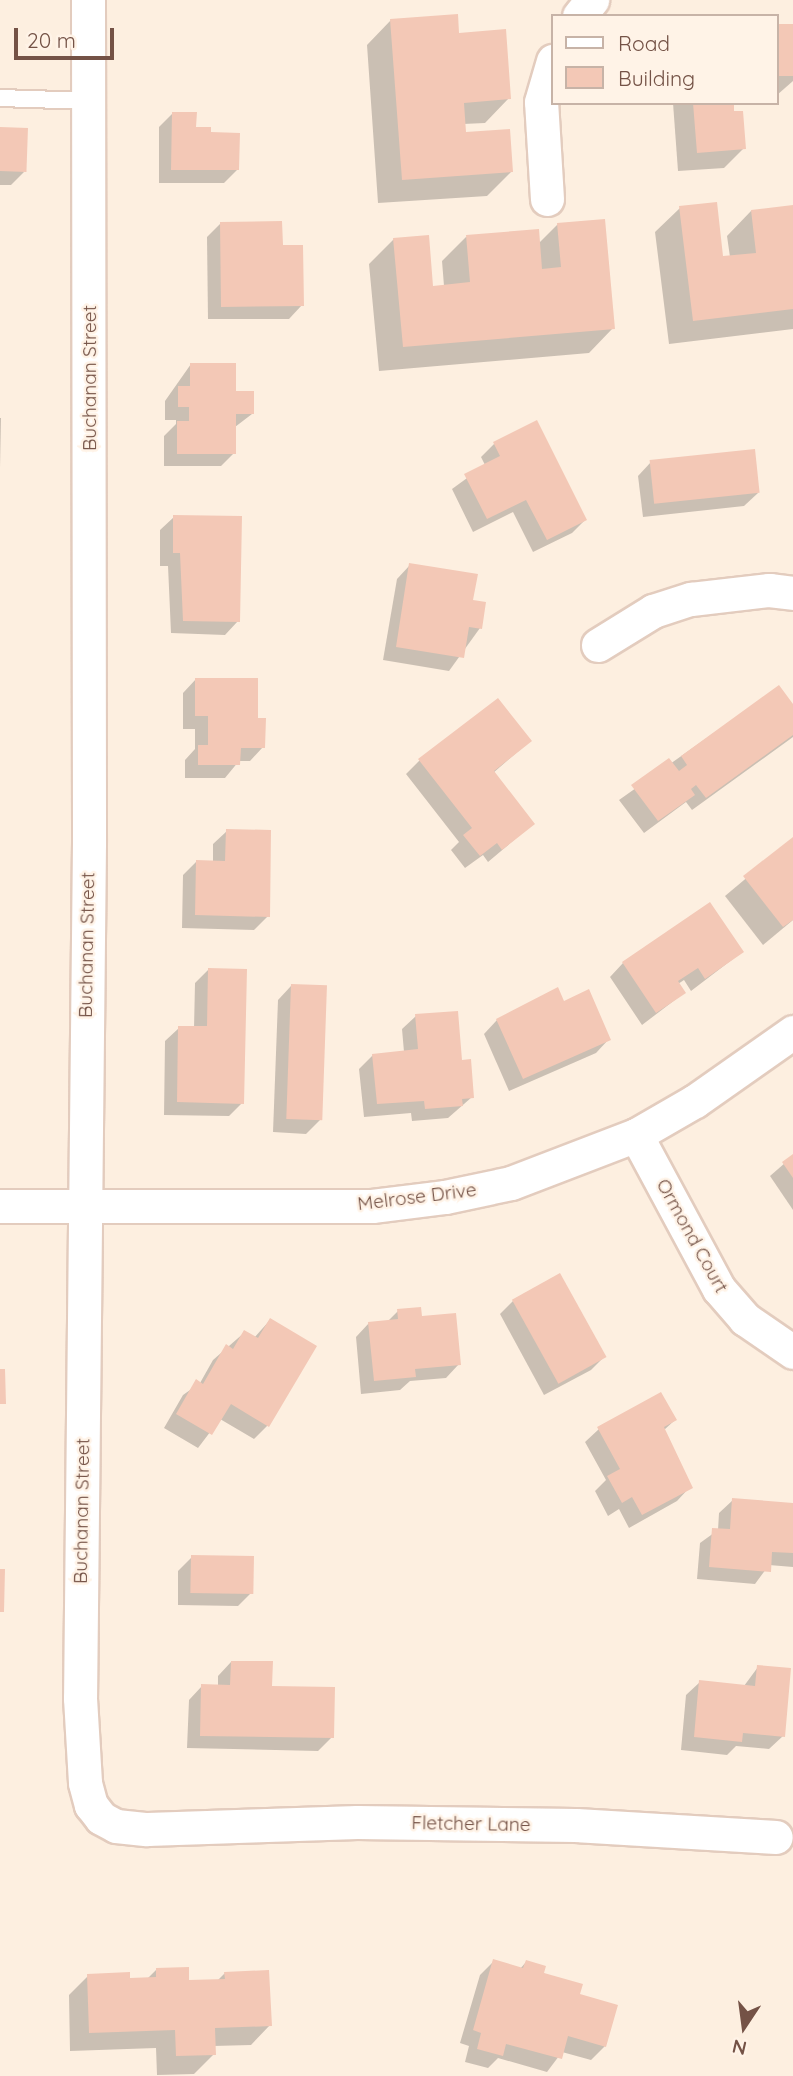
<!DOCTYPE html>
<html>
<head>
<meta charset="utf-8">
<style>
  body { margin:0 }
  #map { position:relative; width:793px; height:2076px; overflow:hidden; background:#fdefe0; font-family:Quicksand,sans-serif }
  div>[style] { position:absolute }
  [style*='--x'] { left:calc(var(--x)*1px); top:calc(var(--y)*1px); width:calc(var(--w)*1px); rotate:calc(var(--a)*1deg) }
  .shadow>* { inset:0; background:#0003 }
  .building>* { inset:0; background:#f3c8b6; transform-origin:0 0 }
  .roads { filter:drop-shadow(2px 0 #e3ccbe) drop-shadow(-2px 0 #e3ccbe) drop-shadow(0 2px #e3ccbe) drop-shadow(0 -2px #e3ccbe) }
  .service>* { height:16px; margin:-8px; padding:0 8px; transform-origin:8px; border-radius:8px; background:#fff }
  .minor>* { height:33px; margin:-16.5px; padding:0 16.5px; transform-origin:16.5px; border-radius:16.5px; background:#fff }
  span { translate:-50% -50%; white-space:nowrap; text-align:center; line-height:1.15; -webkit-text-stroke:5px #fff3e7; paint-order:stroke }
  .street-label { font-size:19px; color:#745246 }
  .legend { position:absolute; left:551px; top:14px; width:228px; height:91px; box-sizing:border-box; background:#fff3e7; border:2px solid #c7b3a7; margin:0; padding:9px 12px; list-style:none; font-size:21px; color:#745246 }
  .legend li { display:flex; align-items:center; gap:14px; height:35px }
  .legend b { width:35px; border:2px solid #c7b3a7 }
  .north { position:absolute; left:709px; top:1992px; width:70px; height:70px; -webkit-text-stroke:5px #fff3e7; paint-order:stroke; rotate:193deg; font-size:19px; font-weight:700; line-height:28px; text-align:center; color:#745246 }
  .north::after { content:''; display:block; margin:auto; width:24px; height:32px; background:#745246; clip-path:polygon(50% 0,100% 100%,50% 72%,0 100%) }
  .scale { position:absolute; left:14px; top:28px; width:100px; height:32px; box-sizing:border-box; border:4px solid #745246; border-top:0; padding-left:9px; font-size:21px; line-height:24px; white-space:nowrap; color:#745246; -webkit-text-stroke:5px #fff3e7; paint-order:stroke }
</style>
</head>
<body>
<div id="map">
  <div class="shadow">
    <div style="clip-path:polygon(391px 20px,509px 98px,485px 123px,463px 124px,464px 134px,511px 172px,487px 196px,378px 203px,367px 45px)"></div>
    <div style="clip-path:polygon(793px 26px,793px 81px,777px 95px,777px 27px)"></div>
    <div style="clip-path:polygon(673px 103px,732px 103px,744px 148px,724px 168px,678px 171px)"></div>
    <div style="clip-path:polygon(172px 114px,209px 134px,238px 169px,224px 183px,159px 183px,159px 127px)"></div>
    <div style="clip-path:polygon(0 129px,24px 172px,11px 185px,0 185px)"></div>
    <div style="clip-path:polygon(793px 206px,793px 329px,669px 344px,655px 232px,680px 208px,722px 258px,730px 257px,727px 236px,751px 211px)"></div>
    <div style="clip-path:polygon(221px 223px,281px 247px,302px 305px,289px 319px,208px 319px,207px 237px)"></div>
    <div style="clip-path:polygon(558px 224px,613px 328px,589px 353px,379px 371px,369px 264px,394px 239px,432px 287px,444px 286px,442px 261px,466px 237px,538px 244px)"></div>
    <div style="clip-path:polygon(191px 364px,234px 393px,252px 414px,235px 427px,234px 453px,221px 466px,164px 466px,164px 436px,176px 424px,176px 420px,165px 420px,165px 401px)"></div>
    <div style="clip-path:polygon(0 418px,1px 418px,0 468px)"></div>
    <div style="clip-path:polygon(495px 443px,585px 520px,572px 533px,533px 552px,513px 512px,473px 532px,452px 489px,485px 465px,481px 457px)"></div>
    <div style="clip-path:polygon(651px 462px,758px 493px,744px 506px,643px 517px,638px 476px)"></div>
    <div style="clip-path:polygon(174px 517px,238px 621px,225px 635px,171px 633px,168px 566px,160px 566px,160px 530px)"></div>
    <div style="clip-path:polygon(410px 565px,471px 602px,480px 628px,449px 671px,383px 660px,397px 579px)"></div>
    <div style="clip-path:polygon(196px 679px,263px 747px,250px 761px,239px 761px,225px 778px,185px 778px,185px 760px,195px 749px,195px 729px,183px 729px,183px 693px)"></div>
    <div style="clip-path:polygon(779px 687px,793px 707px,793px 737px,692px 810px,686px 802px,644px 833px,619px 800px)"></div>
    <div style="clip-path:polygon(530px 741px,493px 773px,533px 824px,488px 862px,483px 855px,465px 868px,451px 850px,459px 842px,406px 774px,420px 760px)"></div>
    <div style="clip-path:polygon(227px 831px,268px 916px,254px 930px,182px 928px,183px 875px,196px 862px,213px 862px,213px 844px)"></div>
    <div style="clip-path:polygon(793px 839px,793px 920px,763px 945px,725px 896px)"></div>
    <div style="clip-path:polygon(742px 952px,691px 991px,684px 980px,678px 984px,684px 993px,642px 1025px,610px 977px,623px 963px)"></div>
    <div style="clip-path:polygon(209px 969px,242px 1103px,229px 1116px,164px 1115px,165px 1041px,179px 1028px,194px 1028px,195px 983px)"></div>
    <div style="clip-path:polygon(291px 986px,320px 1120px,306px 1134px,273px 1132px,278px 1000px)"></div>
    <div style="clip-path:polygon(563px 1003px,609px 1039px,596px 1053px,509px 1091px,484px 1034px,497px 1020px)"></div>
    <div style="clip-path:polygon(416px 1016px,461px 1062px,472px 1097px,448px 1118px,412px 1121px,411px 1113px,364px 1117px,359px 1069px,373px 1055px,404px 1052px,402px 1029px)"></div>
    <div style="clip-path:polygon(793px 1156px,793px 1210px,770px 1176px)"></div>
    <div style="clip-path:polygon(513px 1301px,604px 1357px,591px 1370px,544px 1395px,500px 1314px)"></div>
    <div style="clip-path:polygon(398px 1311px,420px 1318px,459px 1364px,446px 1378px,410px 1381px,400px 1390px,361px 1394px,356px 1337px,369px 1323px,387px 1322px)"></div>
    <div style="clip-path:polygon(270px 1320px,268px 1425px,254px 1439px,220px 1419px,198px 1448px,164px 1428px,183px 1395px,200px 1383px,213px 1360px,245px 1332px,254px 1338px)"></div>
    <div style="clip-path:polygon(675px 1420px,664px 1430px,690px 1487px,677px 1501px,629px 1528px,619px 1509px,608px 1516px,595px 1491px,606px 1480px,585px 1442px,599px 1429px)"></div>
    <div style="clip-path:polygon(733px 1500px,793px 1505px,793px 1567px,769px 1565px,755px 1584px,697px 1579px,700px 1543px,718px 1530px,719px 1513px)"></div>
    <div style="clip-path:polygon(192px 1557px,251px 1593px,238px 1606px,178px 1605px,178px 1571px)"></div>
    <div style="clip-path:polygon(231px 1662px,271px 1688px,332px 1737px,318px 1751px,187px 1748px,189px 1700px,202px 1686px,218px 1687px,218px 1676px)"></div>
    <div style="clip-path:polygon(758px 1667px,783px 1736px,769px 1749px,736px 1746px,727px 1755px,681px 1750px,686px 1695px,700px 1682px,744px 1686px)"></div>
    <div style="clip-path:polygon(494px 1961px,520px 1969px,526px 1962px,578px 1995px,605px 2046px,591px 2060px,562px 2052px,547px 2072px,498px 2058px,488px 2068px,465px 2062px,469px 2046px,460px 2043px,480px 1975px)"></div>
    <div style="clip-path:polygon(156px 1970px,187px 1982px,217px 1981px,225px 1973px,270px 2025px,251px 2045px,213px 2046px,214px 2054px,194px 2074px,157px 2075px,156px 2048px,70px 2051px,69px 1995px,88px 1976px,147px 1979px)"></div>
  </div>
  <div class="building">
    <div style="clip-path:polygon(458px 14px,459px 33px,506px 29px,511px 99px,464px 103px,466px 132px,510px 129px,513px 172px,402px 180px,390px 19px)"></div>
    <div style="left:793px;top:24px;width:52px;height:16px;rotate:90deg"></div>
    <div style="clip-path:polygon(693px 103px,734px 103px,734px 111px,743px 111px,746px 149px,697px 153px)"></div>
    <div style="clip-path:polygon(172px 112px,197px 112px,196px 127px,211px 127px,211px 132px,240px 133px,239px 170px,171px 170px)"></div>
    <div style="left:0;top:127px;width:28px;height:44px;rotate:2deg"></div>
    <div style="clip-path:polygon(717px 202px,723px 256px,756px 253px,751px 210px,793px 205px,793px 309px,693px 321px,679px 206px)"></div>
    <div style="clip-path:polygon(605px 219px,615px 329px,403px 347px,393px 238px,429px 235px,433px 286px,470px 282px,466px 235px,539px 229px,542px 269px,561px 267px,557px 223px)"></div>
    <div style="clip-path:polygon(282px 221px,283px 245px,303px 245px,304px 306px,221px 307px,220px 222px)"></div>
    <div style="clip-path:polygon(190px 363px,236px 363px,236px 391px,254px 391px,254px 414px,236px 414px,236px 454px,177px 454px,177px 421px,189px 421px,189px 407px,178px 407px,178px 386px,190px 386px)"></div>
    <div style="clip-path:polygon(537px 420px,587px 520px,547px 540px,526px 500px,487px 519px,464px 474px,500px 456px,493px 442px)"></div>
    <div style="left:755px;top:449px;width:44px;height:106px;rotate:84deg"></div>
    <div style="clip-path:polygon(173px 515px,242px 516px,240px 622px,183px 621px,180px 553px,173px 553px)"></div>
    <div style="clip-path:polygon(409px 563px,478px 574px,473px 600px,486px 602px,482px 629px,469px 627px,464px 658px,396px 647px)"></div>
    <div style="clip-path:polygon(195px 678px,258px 678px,258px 718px,266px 718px,265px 748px,241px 748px,240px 765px,198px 765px,198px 745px,208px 745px,208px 716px,195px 716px)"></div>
    <div style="clip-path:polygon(779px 685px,793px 704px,793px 735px,706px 798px,696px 785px,691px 789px,695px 795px,658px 821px,631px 785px,669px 758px,679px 771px,687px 765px,681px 756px)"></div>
    <div style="clip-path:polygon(498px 698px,532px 741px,494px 771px,535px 824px,502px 850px,497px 843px,480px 856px,463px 835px,472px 828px,418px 759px)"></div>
    <div style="clip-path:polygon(226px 829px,271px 830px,270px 917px,195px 915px,196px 860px,225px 861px)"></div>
    <div style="clip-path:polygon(793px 837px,793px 920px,783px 927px,743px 876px)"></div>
    <div style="clip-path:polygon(710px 902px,744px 952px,705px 979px,698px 968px,678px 981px,686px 993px,656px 1013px,622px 962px)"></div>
    <div style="clip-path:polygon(208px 968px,247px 969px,244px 1104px,177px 1102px,178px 1026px,207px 1026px)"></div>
    <div style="left:291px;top:984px;width:36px;height:135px;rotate:2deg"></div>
    <div style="clip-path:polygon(558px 987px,564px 1001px,589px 989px,611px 1040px,523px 1079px,496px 1019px)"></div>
    <div style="clip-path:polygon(458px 1011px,462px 1060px,471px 1059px,474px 1098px,462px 1099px,463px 1106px,425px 1109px,424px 1101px,377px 1104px,372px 1054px,418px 1049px,415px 1014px)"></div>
    <div style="clip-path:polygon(793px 1154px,793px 1178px,782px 1162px)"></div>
    <div style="left:560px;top:1273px;width:96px;height:55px;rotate:61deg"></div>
    <div style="clip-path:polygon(421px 1307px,422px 1316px,456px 1313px,461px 1365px,415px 1369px,416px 1377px,374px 1381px,368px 1322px,398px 1319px,397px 1309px)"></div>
    <div style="clip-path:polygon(270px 1318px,317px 1346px,269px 1427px,231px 1404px,212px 1435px,176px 1414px,196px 1379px,203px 1384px,226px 1344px,233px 1349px,244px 1330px,258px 1338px)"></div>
    <div style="clip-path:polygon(0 1369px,5px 1369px,6px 1404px,0 1404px)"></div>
    <div style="clip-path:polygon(661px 1392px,677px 1420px,664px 1427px,693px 1488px,642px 1515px,632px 1497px,622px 1503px,607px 1476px,620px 1469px,597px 1427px)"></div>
    <div style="clip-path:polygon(732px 1498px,793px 1503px,793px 1553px,772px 1552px,771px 1572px,709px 1567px,712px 1528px,730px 1529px)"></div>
    <div style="left:191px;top:1555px;width:63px;height:38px;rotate:1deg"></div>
    <div style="clip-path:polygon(0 1569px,5px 1569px,4px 1612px,0 1612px)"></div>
    <div style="clip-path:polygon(231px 1661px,273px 1661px,272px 1686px,335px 1687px,334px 1738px,200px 1736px,201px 1684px,230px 1685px)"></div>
    <div style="clip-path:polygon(757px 1665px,791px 1668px,785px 1737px,743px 1733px,742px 1742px,694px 1737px,699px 1680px,755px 1686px)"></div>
    <div style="clip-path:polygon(493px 1959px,523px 1968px,526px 1960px,546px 1966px,544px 1973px,583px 1984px,580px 1994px,618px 2005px,606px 2047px,568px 2036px,562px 2059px,506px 2044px,503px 2056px,477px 2049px,481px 2033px,473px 2030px)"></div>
    <div style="clip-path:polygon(189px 1967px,189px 1980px,225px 1979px,224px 1972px,269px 1970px,272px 2026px,215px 2028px,216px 2055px,176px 2056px,175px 2030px,89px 2033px,87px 1974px,130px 1972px,130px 1978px,156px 1977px,156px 1968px)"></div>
  </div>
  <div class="roads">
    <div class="service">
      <div style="--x:0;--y:98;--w:89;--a:1.9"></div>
    </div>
    <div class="minor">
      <div style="--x:88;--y:0;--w:843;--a:89.93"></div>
      <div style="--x:89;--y:843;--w:855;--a:90.6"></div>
      <div style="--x:80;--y:1698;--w:85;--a:86.6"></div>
      <div style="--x:85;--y:1783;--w:23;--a:75"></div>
      <div style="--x:91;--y:1805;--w:16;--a:52"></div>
      <div style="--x:101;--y:1818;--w:17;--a:28"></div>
      <div style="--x:116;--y:1826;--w:31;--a:6"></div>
      <div style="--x:147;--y:1829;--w:210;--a:-1.9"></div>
      <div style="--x:357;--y:1822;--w:218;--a:0.8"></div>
      <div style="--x:575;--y:1825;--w:201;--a:3.4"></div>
      <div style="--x:579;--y:16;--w:21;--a:-51"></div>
      <div style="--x:547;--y:199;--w:97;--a:-93.5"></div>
      <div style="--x:541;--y:102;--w:43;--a:-73.7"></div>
      <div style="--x:598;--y:645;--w:65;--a:-31.7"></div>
      <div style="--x:653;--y:611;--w:40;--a:-18"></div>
      <div style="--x:691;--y:599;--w:79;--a:-6.6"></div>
      <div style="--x:769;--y:590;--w:24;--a:7"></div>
      <div style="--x:636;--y:1135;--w:175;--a:61.7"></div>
      <div style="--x:719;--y:1289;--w:40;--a:49"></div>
      <div style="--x:745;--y:1319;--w:58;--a:34.5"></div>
      <div style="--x:0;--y:1206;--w:372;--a:0"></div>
      <div style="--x:372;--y:1206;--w:74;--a:-7"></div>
      <div style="--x:445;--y:1197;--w:67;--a:-12"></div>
      <div style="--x:511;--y:1183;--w:134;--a:-21"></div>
      <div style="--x:636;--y:1135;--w:68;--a:-30"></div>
      <div style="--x:695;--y:1101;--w:120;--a:-35.1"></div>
    </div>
  </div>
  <div class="street-label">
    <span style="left:90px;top:378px;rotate:-90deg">Buchanan Street</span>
    <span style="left:87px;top:945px;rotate:-89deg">Buchanan Street</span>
    <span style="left:417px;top:1197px;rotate:-7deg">Melrose Drive</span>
    <span style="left:692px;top:1236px;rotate:61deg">Ormond Court</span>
    <span style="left:82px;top:1511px;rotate:-89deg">Buchanan Street</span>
    <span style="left:471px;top:1824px;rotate:1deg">Fletcher Lane</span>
  </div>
  <ul class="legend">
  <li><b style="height:9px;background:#fff"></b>Road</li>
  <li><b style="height:19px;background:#f3c8b6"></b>Building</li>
  </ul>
  <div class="north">N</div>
  <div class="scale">20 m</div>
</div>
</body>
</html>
